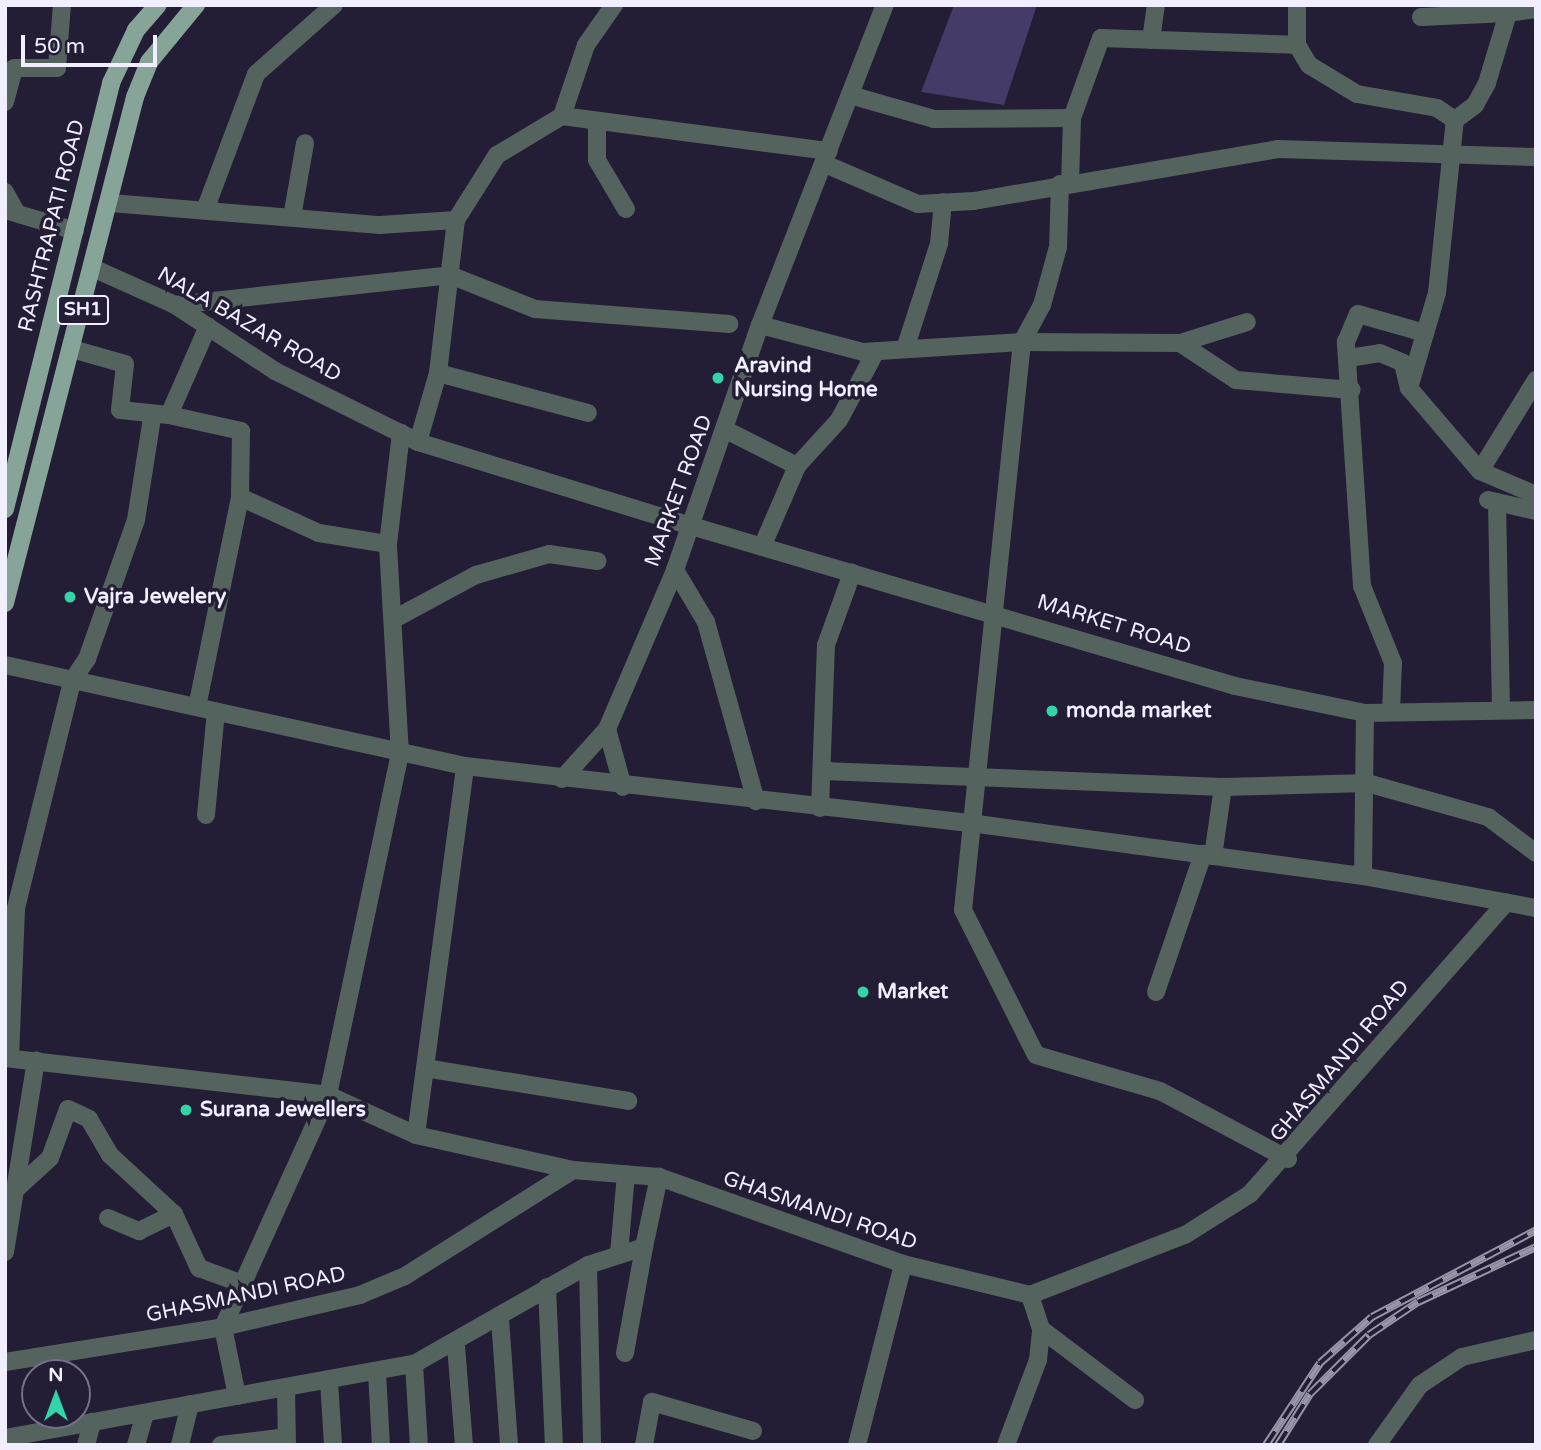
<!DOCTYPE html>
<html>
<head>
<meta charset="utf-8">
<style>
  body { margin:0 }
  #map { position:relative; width:1541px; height:1450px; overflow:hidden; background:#231d35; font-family:"Varela Round",sans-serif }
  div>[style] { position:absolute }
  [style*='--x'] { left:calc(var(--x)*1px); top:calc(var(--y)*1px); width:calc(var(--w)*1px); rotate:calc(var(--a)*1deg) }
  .green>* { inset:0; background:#463a69 }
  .minor>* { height:18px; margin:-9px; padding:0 9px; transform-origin:9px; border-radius:9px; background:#54635d }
  .major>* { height:18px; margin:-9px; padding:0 9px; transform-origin:9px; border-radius:9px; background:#86a498 }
  .rail>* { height:8px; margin-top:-4px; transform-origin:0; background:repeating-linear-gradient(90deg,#231d35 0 16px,#9995a9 0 32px); box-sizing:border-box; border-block:2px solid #9995a9 }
  .dots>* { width:19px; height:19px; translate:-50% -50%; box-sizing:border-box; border:4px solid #231d35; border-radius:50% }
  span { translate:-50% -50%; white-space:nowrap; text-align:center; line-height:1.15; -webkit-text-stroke:7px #231d35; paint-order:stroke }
  .shield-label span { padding:2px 5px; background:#231d35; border:2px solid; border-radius:5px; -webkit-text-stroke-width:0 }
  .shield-label { font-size:19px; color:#f1eeff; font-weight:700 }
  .street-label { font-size:21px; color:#f1eeff }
  .poi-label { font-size:21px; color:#f1eeff; font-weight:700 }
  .left { translate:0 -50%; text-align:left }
  .frame { position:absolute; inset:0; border:7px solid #f1eeff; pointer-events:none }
  .north { position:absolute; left:21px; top:1359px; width:70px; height:70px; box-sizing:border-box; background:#231d35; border:2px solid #757186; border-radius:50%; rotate:0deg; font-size:19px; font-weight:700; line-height:28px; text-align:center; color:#f1eeff }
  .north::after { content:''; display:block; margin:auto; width:24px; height:32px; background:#33d4a8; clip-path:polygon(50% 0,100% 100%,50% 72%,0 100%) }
  .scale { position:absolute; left:21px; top:35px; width:136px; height:32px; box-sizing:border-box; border:4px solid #f1eeff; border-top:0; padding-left:9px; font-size:21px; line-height:24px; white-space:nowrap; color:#f1eeff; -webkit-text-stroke:5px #231d35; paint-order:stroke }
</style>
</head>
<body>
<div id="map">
  <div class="green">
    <div style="clip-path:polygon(954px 5px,1037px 5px,1004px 105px,921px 92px)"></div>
  </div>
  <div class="minor">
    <div style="--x:1421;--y:17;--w:87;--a:-2.6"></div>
    <div style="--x:1151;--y:40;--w:35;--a:-82"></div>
    <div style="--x:1297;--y:45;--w:23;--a:59"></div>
    <div style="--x:1309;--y:65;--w:56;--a:31.1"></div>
    <div style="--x:1357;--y:94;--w:81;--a:9.9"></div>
    <div style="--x:1437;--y:108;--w:22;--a:34"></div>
    <div style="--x:850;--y:95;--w:87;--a:15.9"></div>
    <div style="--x:934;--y:119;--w:138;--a:-0.4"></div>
    <div style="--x:1072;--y:118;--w:85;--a:-70.1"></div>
    <div style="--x:1101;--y:38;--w:196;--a:2"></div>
    <div style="--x:1297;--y:45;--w:40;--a:-90"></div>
    <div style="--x:5;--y:102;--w:35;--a:-75"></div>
    <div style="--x:14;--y:68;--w:43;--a:0"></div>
    <div style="--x:57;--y:68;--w:63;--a:-85.5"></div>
    <div style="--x:562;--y:116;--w:75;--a:-71.3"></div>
    <div style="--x:586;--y:45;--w:49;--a:-55"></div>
    <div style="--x:1455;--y:120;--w:25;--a:-37"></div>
    <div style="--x:1475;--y:105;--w:25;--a:-61"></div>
    <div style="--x:1487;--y:83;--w:73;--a:-73.3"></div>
    <div style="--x:1508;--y:13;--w:28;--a:-8"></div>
    <div style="--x:597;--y:123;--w:37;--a:90"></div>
    <div style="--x:597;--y:160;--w:57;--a:59.4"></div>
    <div style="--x:825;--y:164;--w:101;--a:23.3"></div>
    <div style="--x:918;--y:204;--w:56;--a:-3.1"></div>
    <div style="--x:974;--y:201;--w:308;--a:-9.7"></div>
    <div style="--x:1278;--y:149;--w:258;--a:1.8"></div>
    <div style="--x:1070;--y:183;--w:65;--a:-88.2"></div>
    <div style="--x:1060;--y:184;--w:63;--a:91.8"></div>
    <div style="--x:1058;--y:247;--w:60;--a:105.4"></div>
    <div style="--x:1042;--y:305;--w:42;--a:118.4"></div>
    <div style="--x:1022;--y:342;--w:571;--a:95.93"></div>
    <div style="--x:963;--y:910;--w:162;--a:63.3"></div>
    <div style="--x:1036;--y:1055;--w:129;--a:16.2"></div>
    <div style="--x:1160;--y:1091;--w:145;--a:28"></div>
    <div style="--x:5;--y:192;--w:23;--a:61"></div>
    <div style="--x:111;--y:203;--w:270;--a:4.7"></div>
    <div style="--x:380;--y:225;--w:76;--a:-3.8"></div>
    <div style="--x:5;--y:210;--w:73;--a:16.7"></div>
    <div style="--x:205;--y:210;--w:145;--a:-69.4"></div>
    <div style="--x:256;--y:74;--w:104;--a:-41.5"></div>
    <div style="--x:292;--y:217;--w:75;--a:-80"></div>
    <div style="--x:95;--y:269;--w:88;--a:24.2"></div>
    <div style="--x:175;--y:305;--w:120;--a:33.4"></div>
    <div style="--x:275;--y:371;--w:160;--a:26.4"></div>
    <div style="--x:418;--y:442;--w:282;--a:17.1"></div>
    <div style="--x:688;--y:525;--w:570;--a:16.4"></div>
    <div style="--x:1235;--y:686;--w:133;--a:11.7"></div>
    <div style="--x:1365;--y:713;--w:171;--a:-1"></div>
    <div style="--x:175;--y:305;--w:277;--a:-6.2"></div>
    <div style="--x:450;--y:275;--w:92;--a:21.8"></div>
    <div style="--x:535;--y:309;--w:195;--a:4.4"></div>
    <div style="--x:760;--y:325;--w:106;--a:14.7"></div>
    <div style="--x:863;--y:352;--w:159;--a:-3.6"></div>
    <div style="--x:1022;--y:342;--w:158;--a:0.4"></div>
    <div style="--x:1180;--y:343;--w:70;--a:-17.4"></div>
    <div style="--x:1180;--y:343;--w:67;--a:33.5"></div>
    <div style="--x:1236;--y:380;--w:116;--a:4.9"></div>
    <div style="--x:72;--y:349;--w:55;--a:15.8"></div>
    <div style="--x:125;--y:364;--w:46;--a:96.2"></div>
    <div style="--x:120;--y:410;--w:49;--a:5.8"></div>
    <div style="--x:169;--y:415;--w:97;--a:-66.3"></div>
    <div style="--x:905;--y:349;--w:110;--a:-72.1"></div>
    <div style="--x:939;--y:244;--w:42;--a:-84.6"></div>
    <div style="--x:1349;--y:358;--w:31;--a:-9"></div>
    <div style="--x:1380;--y:353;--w:25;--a:23"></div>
    <div style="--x:1403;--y:363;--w:26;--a:77"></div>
    <div style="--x:1409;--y:388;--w:109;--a:49.5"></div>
    <div style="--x:1480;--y:471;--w:61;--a:23.2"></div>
    <div style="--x:438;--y:373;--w:154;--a:-83.3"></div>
    <div style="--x:456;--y:220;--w:77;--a:-57.8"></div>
    <div style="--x:497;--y:155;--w:76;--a:-31"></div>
    <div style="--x:562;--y:116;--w:269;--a:7.5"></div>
    <div style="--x:1409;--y:388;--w:99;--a:-73.6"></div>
    <div style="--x:1437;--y:293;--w:174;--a:-84.1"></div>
    <div style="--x:169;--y:415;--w:74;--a:12.5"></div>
    <div style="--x:241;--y:431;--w:66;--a:90.9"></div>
    <div style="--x:726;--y:430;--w:80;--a:26.9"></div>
    <div style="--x:418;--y:442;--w:72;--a:-73.8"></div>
    <div style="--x:438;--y:373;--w:155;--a:14.9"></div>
    <div style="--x:1480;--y:471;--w:107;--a:-58.4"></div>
    <div style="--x:1488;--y:500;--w:49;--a:12.9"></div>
    <div style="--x:1497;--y:502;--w:208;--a:88.9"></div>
    <div style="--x:762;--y:547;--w:88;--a:-66.6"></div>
    <div style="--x:797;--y:466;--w:62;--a:-47.6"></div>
    <div style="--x:839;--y:420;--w:78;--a:-61.8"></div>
    <div style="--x:675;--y:570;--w:61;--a:59.2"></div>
    <div style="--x:706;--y:622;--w:186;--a:74.4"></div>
    <div style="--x:396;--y:618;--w:91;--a:-28.3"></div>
    <div style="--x:476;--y:575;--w:76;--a:-16"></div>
    <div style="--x:549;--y:554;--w:49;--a:8.3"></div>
    <div style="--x:5;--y:665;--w:471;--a:12.4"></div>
    <div style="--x:465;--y:766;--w:508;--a:6.44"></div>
    <div style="--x:970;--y:823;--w:397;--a:7.7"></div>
    <div style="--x:1363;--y:876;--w:176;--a:10.5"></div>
    <div style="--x:197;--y:707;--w:214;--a:-78.4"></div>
    <div style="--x:240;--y:497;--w:87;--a:24.5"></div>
    <div style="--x:319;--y:533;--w:70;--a:9.1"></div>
    <div style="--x:1391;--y:712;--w:49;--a:-87.7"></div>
    <div style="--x:1393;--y:663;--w:83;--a:-111.9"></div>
    <div style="--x:1362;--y:586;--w:245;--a:-93.8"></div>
    <div style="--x:1346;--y:342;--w:30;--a:-67"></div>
    <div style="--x:1358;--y:314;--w:70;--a:15.8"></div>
    <div style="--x:607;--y:729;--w:60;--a:74.6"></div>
    <div style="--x:824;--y:771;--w:399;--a:2.3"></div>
    <div style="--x:1223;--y:787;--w:144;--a:-1.6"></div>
    <div style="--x:1367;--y:783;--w:126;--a:15.7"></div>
    <div style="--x:1488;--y:817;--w:60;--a:36.9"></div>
    <div style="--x:562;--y:779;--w:67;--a:-48"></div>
    <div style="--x:607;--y:729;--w:173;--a:-66.8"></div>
    <div style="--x:675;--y:570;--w:259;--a:-70.9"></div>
    <div style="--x:760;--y:325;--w:344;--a:-68.7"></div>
    <div style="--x:820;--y:808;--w:163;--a:-87.9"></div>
    <div style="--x:826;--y:645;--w:77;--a:-70.1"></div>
    <div style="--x:206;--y:815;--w:104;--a:-84.5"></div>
    <div style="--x:1213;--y:856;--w:70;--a:-81.8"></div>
    <div style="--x:1363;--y:876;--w:163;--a:-89.3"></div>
    <div style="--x:1156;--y:992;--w:146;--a:-71.2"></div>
    <div style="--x:5;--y:1058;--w:325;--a:6.5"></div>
    <div style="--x:328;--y:1095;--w:97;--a:24.4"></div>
    <div style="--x:416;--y:1135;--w:161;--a:12.6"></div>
    <div style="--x:10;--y:1058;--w:150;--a:-87.7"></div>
    <div style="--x:16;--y:908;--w:234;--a:-76.1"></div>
    <div style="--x:72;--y:681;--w:27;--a:-56"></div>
    <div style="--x:87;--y:659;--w:147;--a:-70.6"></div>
    <div style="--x:136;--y:520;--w:103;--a:-81.1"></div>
    <div style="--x:425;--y:1068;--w:206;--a:9.2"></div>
    <div style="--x:416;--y:1135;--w:372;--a:-82.4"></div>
    <div style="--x:16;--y:1189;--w:46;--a:-42.4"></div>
    <div style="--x:50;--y:1158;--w:52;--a:-69.8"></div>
    <div style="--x:68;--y:1109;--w:23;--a:25"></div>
    <div style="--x:89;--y:1119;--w:42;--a:59.7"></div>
    <div style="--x:110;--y:1155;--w:87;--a:42.7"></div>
    <div style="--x:174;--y:1214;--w:60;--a:65.2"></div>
    <div style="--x:199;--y:1268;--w:44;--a:20.1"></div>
    <div style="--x:108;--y:1218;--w:34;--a:23"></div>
    <div style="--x:139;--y:1231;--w:39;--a:-26"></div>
    <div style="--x:5;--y:1252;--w:194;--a:-80.8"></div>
    <div style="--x:619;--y:1254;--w:80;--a:-85"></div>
    <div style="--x:588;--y:1265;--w:180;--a:88.7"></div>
    <div style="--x:547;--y:1287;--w:158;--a:87.5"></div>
    <div style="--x:500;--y:1319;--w:126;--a:85.9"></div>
    <div style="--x:1041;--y:1329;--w:118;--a:37.1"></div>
    <div style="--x:456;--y:1346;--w:99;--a:85.4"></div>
    <div style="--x:625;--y:1353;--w:108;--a:-79.8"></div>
    <div style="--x:5;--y:1362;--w:221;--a:-9.1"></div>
    <div style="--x:223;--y:1327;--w:141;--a:-13.1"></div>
    <div style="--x:360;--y:1295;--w:49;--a:-22.9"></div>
    <div style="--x:405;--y:1276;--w:199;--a:-32.2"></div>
    <div style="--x:573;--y:1170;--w:86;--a:4.7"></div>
    <div style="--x:659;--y:1177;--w:259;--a:19.6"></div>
    <div style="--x:903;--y:1264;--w:131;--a:13.7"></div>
    <div style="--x:1030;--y:1295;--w:166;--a:-21.2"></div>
    <div style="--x:1185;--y:1235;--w:77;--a:-32.2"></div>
    <div style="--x:1250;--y:1194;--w:388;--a:-48.7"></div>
    <div style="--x:414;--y:1364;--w:81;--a:86.5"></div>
    <div style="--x:377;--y:1372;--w:73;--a:86.9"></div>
    <div style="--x:329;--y:1381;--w:64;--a:86.4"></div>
    <div style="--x:286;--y:1388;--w:57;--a:89"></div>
    <div style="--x:237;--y:1396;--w:70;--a:-101.5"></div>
    <div style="--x:223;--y:1327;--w:255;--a:-65.6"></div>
    <div style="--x:328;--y:1095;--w:349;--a:-78.1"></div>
    <div style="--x:400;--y:754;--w:210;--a:-93.3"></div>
    <div style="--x:388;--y:544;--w:112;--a:-83.3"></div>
    <div style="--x:5;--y:1438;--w:416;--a:-10.3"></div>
    <div style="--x:414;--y:1364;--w:200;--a:-29.6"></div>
    <div style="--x:588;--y:1265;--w:59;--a:-17.8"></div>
    <div style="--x:644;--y:1247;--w:72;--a:-77.9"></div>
    <div style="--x:86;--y:1445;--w:24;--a:-75"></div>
    <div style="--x:136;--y:1445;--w:32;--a:-74"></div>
    <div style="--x:180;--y:1445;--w:42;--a:-76.3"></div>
    <div style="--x:221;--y:1445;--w:65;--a:-7"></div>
    <div style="--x:644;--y:1445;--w:44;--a:-79.5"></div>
    <div style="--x:652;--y:1402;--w:105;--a:16"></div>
    <div style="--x:857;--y:1445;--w:187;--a:-75.7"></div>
    <div style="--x:1006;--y:1445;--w:91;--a:-69.4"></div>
    <div style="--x:1038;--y:1360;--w:31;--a:-84"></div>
    <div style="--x:1041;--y:1329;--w:36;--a:-108"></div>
    <div style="--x:1377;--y:1445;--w:74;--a:-54.4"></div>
    <div style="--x:1420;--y:1385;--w:50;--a:-33.7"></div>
    <div style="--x:1462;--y:1357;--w:76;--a:-12.9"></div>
  </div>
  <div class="major">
    <div style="--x:5;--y:509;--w:439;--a:-76"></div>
    <div style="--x:111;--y:83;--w:59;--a:-64.7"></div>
    <div style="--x:136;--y:30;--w:33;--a:-49"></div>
    <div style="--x:5;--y:603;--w:522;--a:-75.59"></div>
    <div style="--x:135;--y:97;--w:38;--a:-68"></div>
    <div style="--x:149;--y:62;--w:74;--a:-50.5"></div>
  </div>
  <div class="rail">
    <div style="--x:1266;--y:1445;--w:98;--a:-56.6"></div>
    <div style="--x:1320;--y:1363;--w:69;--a:-41.5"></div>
    <div style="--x:1372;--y:1317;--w:186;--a:-27.9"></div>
    <div style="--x:1278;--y:1445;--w:60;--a:-57.9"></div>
    <div style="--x:1310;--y:1394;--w:83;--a:-45"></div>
    <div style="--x:1369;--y:1335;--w:59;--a:-34"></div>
    <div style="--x:1418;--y:1302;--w:130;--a:-25"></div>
  </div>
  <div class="dots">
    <div style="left:718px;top:378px;background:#33d4a8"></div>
    <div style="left:70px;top:597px;background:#33d4a8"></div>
    <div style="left:1052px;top:711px;background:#33d4a8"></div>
    <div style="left:863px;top:992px;background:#33d4a8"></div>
    <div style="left:186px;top:1110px;background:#33d4a8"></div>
  </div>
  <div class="shield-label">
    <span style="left:83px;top:310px">SH1</span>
  </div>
  <div class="street-label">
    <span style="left:52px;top:226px;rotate:-76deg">RASHTRAPATI ROAD</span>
    <span style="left:249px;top:325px;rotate:30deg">NALA BAZAR ROAD</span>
    <span style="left:679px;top:491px;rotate:-70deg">MARKET ROAD</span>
    <span style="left:1114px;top:625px;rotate:17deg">MARKET ROAD</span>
    <span style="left:1340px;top:1061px;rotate:-50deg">GHASMANDI ROAD</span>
    <span style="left:820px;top:1211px;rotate:19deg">GHASMANDI ROAD</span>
    <span style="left:246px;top:1295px;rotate:-12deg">GHASMANDI ROAD</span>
  </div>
  <div class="poi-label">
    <span class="left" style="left:734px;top:378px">Aravind<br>Nursing Home</span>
    <span class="left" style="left:84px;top:597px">Vajra Jewelery</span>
    <span class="left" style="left:1066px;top:711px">monda market</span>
    <span class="left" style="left:877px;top:992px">Market</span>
    <span class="left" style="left:200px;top:1110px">Surana Jewellers</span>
  </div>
  <div class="frame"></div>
  <div class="north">N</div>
  <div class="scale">50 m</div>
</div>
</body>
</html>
